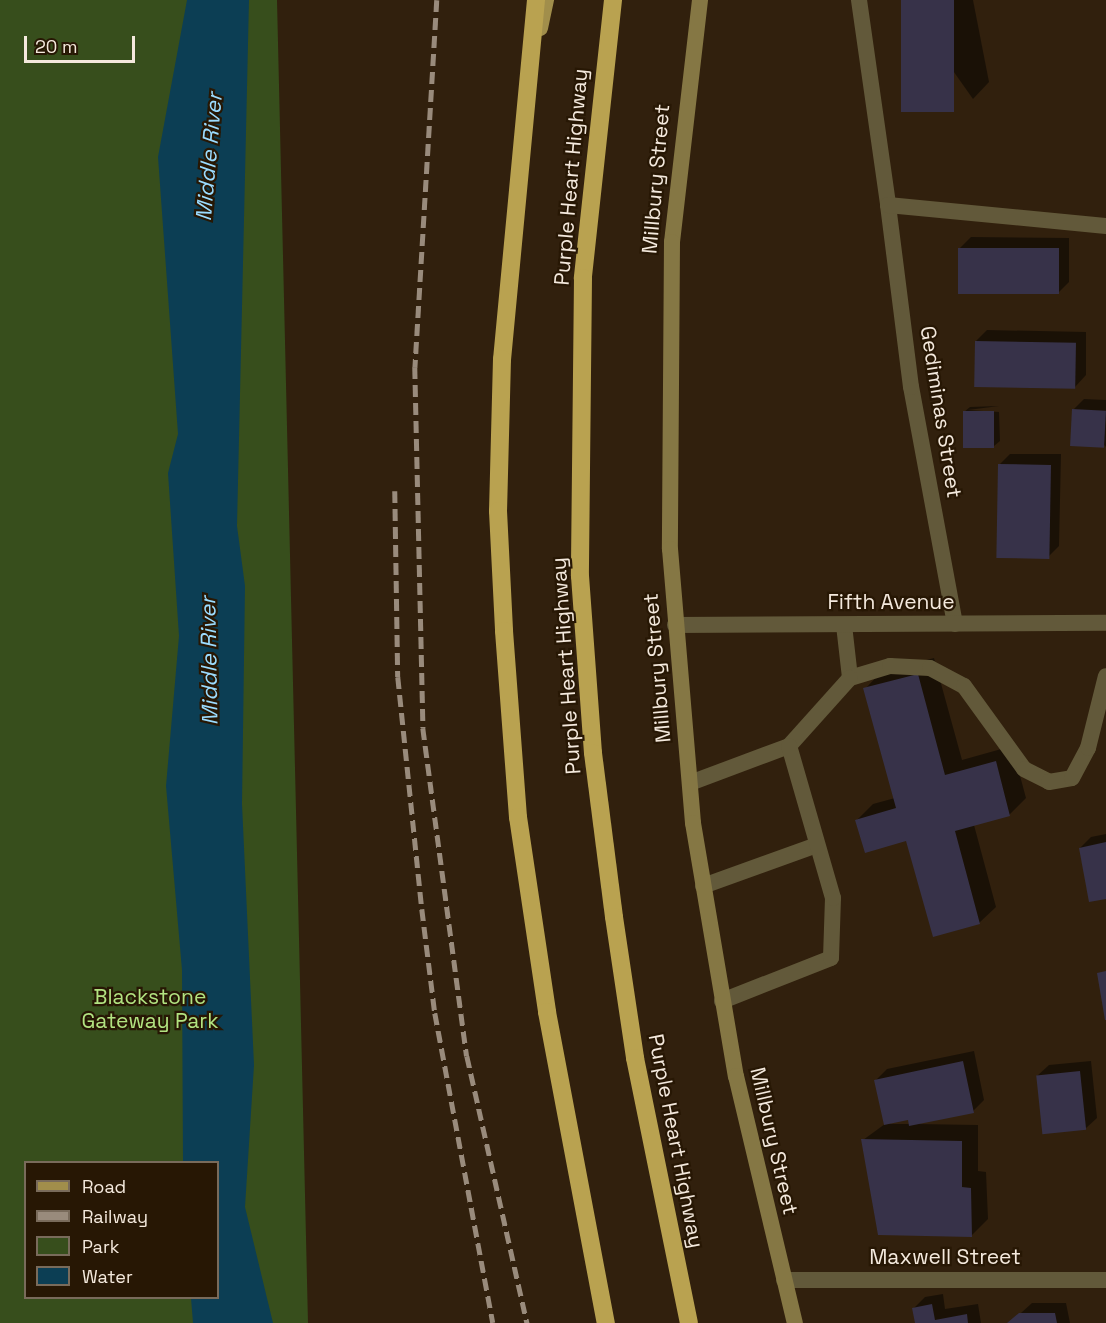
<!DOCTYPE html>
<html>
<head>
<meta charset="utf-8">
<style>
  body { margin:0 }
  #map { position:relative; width:1106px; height:1323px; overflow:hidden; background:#31200d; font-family:"Space Grotesk",sans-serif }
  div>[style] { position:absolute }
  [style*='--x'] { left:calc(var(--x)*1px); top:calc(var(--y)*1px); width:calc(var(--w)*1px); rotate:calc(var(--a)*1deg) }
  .green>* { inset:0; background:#374e1c }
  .water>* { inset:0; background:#0c3e54 }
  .shadow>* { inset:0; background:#0007 }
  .building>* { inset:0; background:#373249; transform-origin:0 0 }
  .service>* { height:16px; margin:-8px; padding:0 8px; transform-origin:8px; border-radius:8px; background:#62593a }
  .minor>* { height:16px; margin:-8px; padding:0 8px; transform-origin:8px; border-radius:8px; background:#62593a }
  .secondary>* { height:16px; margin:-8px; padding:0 8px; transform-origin:8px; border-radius:8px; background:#857744 }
  .primary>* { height:16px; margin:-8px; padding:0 8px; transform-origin:8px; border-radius:8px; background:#a18e4b }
  .motorway>* { height:18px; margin:-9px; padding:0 9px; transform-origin:9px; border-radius:9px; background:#b9a250 }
  .rail>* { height:4.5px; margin-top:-2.25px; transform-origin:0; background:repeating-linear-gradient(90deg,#998b7c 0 12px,transparent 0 18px) }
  span { translate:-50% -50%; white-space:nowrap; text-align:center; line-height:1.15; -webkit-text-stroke:4.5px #271704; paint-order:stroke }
  .street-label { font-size:21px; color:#f4e9dd }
  .park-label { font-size:21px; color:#b2e381 }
  .water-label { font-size:22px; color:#9bdcff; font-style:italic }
  .legend { position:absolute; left:24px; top:1161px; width:195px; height:138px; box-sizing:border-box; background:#271704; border:2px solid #796b5b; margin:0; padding:8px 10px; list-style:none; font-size:18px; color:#f4e9dd }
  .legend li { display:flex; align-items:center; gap:12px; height:30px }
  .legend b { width:30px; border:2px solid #796b5b }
  .scale { position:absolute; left:24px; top:36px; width:111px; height:27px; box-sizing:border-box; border:3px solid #f4e9dd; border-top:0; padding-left:8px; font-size:18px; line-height:21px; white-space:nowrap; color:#f4e9dd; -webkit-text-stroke:4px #271704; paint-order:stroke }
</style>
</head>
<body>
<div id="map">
  <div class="green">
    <div style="clip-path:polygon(evenodd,0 0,277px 0,308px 1323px,0 1323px,0 0,26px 1162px,218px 1162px,218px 1298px,26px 1298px,26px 1162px)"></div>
  </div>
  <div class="water">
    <div style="clip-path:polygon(187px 0,249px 0,237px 526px,245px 586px,242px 804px,254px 1065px,245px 1207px,273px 1323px,193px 1323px,191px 1298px,218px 1298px,218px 1162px,183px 1162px,182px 970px,166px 786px,179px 636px,168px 473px,178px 434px,158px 157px)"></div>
  </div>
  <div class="shadow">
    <div style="clip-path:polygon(903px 0,973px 0,989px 82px,973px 99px)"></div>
    <div style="clip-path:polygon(971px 237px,1069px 238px,1069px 282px,1058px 293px,960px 248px)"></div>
    <div style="clip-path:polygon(987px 330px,1086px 332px,1086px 375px,1075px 387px,976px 341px)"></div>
    <div style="clip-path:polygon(1084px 399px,1106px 400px,1106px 447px,1073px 410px)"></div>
    <div style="clip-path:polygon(999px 406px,968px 410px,999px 412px,1000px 441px,994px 446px,964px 412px,970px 407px)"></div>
    <div style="clip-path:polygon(1010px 454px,1061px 454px,1059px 546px,1048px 557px,999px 465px)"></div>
    <div style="clip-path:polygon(934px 658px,962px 760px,1012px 746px,1026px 798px,1009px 815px,974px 825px,996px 907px,979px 923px,907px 839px,857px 820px,873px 804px,895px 798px,865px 689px,881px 672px)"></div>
    <div style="clip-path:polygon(1106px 834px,1106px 897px,1080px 848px,1091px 837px)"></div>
    <div style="clip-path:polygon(evenodd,974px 1051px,984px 1100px,973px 1111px,917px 1124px,978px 1125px,978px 1171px,986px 1172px,988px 1219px,971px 1236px,863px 1140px,885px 1124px,876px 1080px,887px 1069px,974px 1051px,909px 1118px,910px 1124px,888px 1124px,909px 1118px)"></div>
    <div style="clip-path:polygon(1091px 1061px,1097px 1118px,1085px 1129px,1037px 1076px,1049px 1065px)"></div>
    <div style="clip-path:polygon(943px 1294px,945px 1309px,978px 1304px,981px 1323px,916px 1323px,914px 1308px,925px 1297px)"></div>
    <div style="clip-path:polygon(1032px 1303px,1066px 1303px,1070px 1323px,1010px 1323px)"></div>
  </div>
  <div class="building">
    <div style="left:901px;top:0;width:53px;height:112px"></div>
    <div style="left:958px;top:248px;width:101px;height:46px"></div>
    <div style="left:975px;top:341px;width:101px;height:46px;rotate:1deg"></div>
    <div style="left:1072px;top:409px;width:34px;height:37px;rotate:3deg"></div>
    <div style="left:963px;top:411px;width:31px;height:37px"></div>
    <div style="left:998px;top:464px;width:53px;height:94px;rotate:1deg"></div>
    <div style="clip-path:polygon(918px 674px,945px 775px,996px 761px,1010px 816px,955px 831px,980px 924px,933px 937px,906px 841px,865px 853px,855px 820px,896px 808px,863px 688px)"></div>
    <div style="clip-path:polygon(1106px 842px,1106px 899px,1089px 902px,1079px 848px)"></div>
    <div style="clip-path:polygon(1106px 971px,1106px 1020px,1105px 1020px,1097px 973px)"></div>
    <div style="clip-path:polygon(963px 1061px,974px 1113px,909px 1126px,908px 1120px,884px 1125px,874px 1080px)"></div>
    <div style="left:1080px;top:1071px;width:59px;height:44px;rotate:84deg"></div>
    <div style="clip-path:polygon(861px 1139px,962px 1141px,962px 1187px,971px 1188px,972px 1237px,878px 1235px)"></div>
    <div style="clip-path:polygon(932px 1304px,935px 1320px,967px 1314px,968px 1323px,915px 1323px,912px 1308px)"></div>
    <div style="clip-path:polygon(1019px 1313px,1055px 1313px,1057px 1323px,1007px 1323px)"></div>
  </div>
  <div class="service">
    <div style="--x:859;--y:0;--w:207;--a:81.9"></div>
    <div style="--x:844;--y:625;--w:53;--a:83.5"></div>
    <div style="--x:850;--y:678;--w:42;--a:-16.7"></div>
    <div style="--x:890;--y:666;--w:40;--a:2.9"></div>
    <div style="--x:930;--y:668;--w:38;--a:28"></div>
    <div style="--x:964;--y:686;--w:102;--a:54.1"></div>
    <div style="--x:1024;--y:769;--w:28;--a:27"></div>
    <div style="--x:1049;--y:782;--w:23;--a:-10"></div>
    <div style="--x:1072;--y:778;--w:34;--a:-62"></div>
    <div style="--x:1088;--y:748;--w:74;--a:-76"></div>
    <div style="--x:690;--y:783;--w:106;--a:-20.5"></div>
    <div style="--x:789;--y:746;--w:91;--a:-48.1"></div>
    <div style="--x:703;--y:886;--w:121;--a:-19.8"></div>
    <div style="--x:722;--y:1001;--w:117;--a:-21.5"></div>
    <div style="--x:831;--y:958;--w:60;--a:-88.1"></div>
    <div style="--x:833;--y:898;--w:158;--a:-106.1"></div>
  </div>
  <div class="minor">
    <div style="--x:955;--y:624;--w:241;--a:-100.5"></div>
    <div style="--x:911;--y:387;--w:183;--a:-97.2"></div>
    <div style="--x:888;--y:205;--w:219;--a:5.5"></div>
    <div style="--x:675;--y:625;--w:431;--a:-0.3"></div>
    <div style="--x:784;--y:1280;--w:322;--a:0"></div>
  </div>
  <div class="secondary">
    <div style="--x:700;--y:0;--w:244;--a:96.6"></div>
    <div style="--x:672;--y:242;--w:307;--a:90.4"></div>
    <div style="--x:670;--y:549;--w:275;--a:85.2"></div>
    <div style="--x:693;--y:823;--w:257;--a:80.4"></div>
    <div style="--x:736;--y:1076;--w:254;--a:76.6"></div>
  </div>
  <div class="primary">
    <div style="--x:540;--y:28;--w:29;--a:-78"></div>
  </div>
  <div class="motorway">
    <div style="--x:536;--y:0;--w:361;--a:95.4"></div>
    <div style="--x:502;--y:359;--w:152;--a:91.5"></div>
    <div style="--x:498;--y:511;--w:120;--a:87.1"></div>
    <div style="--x:504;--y:631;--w:187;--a:85.7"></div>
    <div style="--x:518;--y:817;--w:197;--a:81.5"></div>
    <div style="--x:547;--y:1012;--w:317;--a:79.3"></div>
    <div style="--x:613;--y:0;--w:280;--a:96.2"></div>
    <div style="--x:583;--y:278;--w:298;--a:90.6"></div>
    <div style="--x:580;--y:576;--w:177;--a:85.8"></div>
    <div style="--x:593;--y:753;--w:165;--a:82.7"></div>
    <div style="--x:614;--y:917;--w:143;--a:81.5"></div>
    <div style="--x:635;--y:1058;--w:270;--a:78.5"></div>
  </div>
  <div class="rail">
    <div style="--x:437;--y:0;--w:368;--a:93.4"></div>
    <div style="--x:415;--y:367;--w:361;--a:88.7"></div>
    <div style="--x:423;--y:728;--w:331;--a:82.4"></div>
    <div style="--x:467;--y:1056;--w:274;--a:77.3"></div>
    <div style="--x:395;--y:491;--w:186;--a:89.1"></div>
    <div style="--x:398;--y:677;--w:233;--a:84.1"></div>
    <div style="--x:422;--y:909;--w:105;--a:82.9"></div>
    <div style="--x:435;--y:1013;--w:315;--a:79.4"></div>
  </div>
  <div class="street-label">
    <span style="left:571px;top:177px;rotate:-85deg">Purple Heart Highway</span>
    <span style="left:656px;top:179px;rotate:-85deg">Millbury Street</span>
    <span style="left:941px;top:412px;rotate:81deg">Gediminas Street</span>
    <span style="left:891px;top:602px">Fifth Avenue</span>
    <span style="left:566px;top:666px;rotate:-94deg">Purple Heart Highway</span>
    <span style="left:657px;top:668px;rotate:-95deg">Millbury Street</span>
    <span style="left:676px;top:1141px;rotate:79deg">Purple Heart Highway</span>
    <span style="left:774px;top:1141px;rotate:77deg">Millbury Street</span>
    <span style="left:945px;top:1257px">Maxwell Street</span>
  </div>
  <div class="park-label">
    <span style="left:150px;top:1009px">Blackstone<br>Gateway Park</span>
  </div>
  <div class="water-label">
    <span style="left:209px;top:157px;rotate:-85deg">Middle River</span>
    <span style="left:209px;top:661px;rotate:-91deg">Middle River</span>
  </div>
  <ul class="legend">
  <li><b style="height:8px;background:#a18e4b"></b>Road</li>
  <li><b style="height:8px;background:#998b7c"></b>Railway</li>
  <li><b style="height:16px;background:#374e1c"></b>Park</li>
  <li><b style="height:16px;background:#0c3e54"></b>Water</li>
  </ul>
  <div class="scale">20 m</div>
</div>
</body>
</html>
